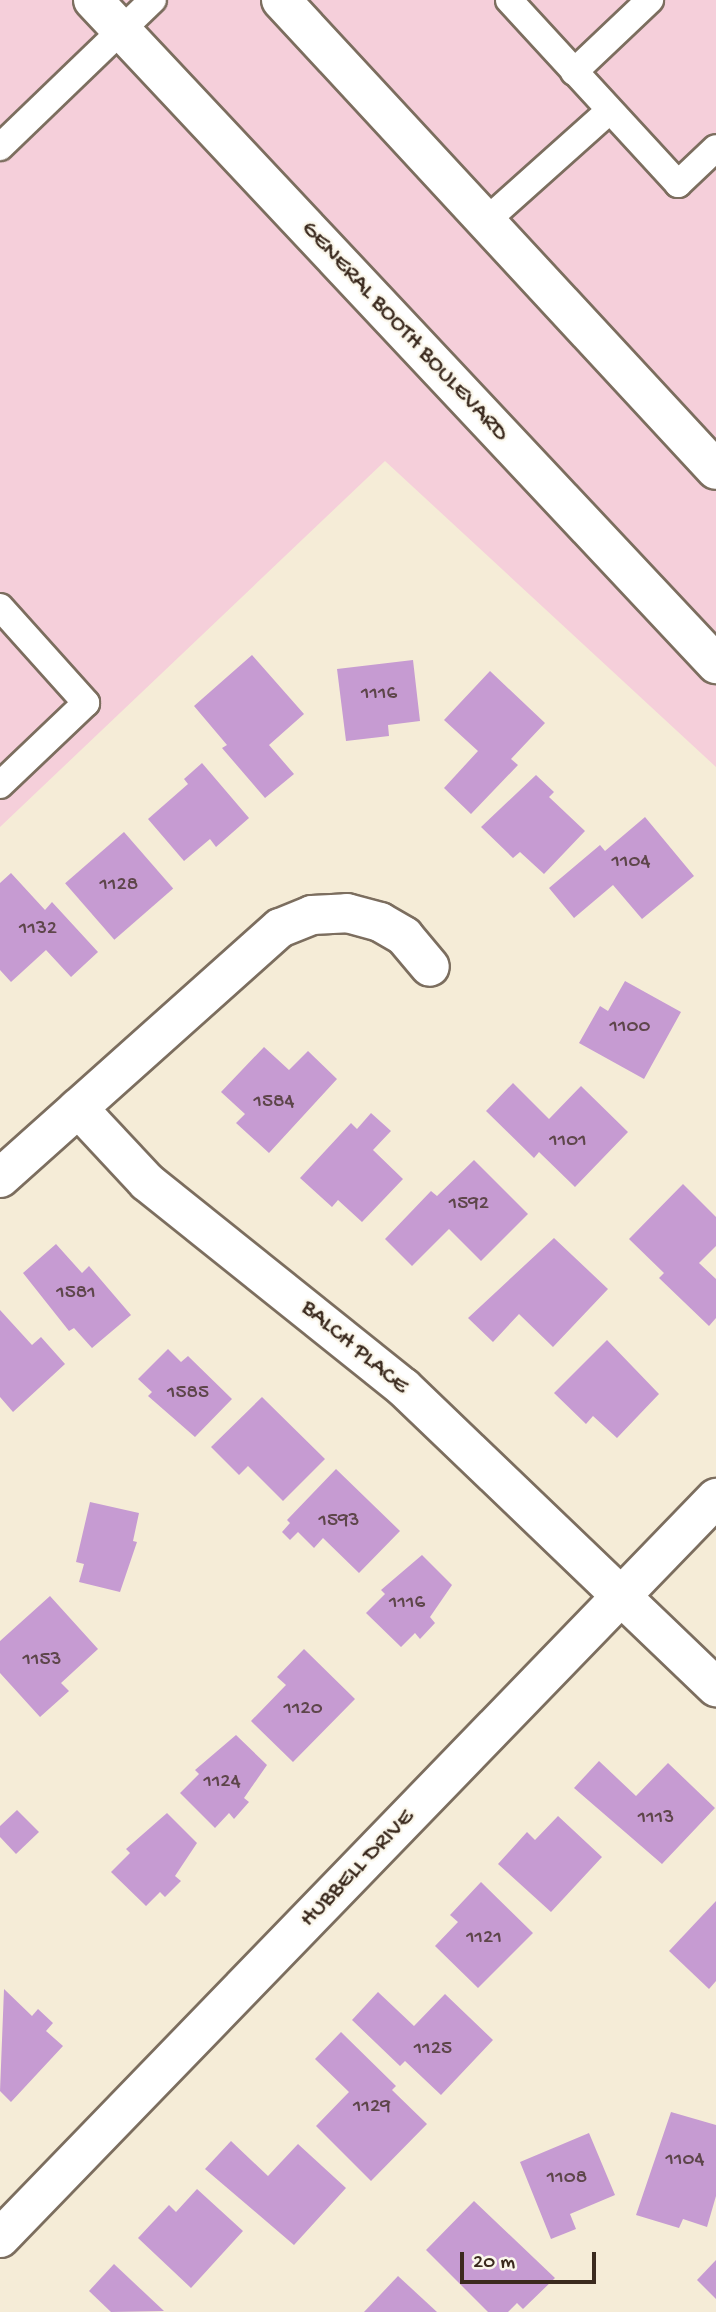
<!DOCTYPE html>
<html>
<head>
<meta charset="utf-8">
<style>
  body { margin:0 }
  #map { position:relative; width:716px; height:2312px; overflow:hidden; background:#f5ecd7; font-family:"Gochi Hand",sans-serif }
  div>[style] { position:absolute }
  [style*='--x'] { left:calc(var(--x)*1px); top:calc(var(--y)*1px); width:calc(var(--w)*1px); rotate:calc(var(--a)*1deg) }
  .built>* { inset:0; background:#f5cfda }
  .building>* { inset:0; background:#c69bd2; transform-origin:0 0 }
  .roads { filter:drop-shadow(2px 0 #7c6e5f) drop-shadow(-2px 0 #7c6e5f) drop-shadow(0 2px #7c6e5f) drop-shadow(0 -2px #7c6e5f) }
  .service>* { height:26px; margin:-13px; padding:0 13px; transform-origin:13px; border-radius:13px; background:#fff }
  .minor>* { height:38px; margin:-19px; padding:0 19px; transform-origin:19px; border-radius:19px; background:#fff }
  .trunk>* { height:38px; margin:-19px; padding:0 19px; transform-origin:19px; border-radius:19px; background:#fff }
  span { translate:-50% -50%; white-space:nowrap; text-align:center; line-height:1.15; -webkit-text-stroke:5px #fbf7ec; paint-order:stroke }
  .number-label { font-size:21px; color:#5e464b }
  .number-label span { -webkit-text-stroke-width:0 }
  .street-label { font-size:24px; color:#3b2a1e }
  .scale { position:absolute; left:460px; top:2252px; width:136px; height:32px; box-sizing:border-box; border:4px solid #3b2a1e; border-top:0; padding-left:9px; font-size:21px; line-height:24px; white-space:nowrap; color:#3b2a1e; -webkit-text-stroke:5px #fbf7ec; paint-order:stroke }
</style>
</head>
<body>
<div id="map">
  <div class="built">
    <div style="clip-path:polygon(0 0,716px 0,716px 767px,385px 461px,0 827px)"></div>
  </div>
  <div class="building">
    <div style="clip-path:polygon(252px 655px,304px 714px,269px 745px,294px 774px,265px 798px,222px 748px,227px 745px,194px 706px)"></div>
    <div style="clip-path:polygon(413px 660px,420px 721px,388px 725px,389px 736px,346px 741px,337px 669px)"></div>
    <div style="clip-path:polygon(490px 671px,545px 723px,511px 759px,518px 765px,471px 814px,444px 788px,478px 751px,444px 720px)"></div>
    <div style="clip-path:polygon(202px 763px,249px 818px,216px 847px,210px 839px,184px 861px,148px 819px,188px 784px,184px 779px)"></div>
    <div style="clip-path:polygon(536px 775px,554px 792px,549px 797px,585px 831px,544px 874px,520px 852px,513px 858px,481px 827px)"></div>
    <div style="clip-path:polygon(645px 817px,694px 876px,642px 919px,613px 885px,574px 918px,549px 888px,600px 845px,605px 851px)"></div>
    <div style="left:124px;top:832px;width:75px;height:78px;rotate:49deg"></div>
    <div style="clip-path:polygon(11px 873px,45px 910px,52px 902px,98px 952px,71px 977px,46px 950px,11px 982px,0 970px,0 883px)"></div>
    <div style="clip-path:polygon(625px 981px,681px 1012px,644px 1079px,579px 1043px,600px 1006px,608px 1011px)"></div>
    <div style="clip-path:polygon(264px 1047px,289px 1070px,308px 1051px,337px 1079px,269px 1153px,236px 1123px,245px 1114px,221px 1092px)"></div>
    <div style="clip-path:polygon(513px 1083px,549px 1119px,581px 1086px,628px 1132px,575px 1187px,539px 1152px,534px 1158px,486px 1111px)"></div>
    <div style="clip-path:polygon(371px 1113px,391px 1131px,373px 1150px,403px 1179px,362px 1222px,338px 1200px,332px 1207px,300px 1178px,351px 1123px,357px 1129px)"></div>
    <div style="clip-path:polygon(474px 1160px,528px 1214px,481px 1261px,449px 1229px,412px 1266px,385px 1239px,431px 1191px,437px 1196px)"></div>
    <div style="clip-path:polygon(683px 1184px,716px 1217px,716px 1246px,699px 1263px,716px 1279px,716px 1318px,709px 1326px,659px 1278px,664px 1273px,629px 1239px)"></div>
    <div style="clip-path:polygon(554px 1238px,608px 1289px,553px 1347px,519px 1314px,493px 1342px,468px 1318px)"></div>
    <div style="clip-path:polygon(56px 1244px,82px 1273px,89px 1266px,131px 1315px,92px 1348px,74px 1328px,69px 1331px,23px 1273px)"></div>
    <div style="clip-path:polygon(0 1310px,32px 1345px,41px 1337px,65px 1364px,13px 1412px,0 1397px)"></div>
    <div style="clip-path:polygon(607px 1340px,659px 1394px,617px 1438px,593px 1416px,586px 1424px,554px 1393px)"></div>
    <div style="clip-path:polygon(168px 1349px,181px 1362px,188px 1356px,232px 1399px,195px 1437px,148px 1396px,152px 1392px,138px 1379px)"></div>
    <div style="clip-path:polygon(262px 1397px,325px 1459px,283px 1501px,248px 1466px,239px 1475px,211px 1447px)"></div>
    <div style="clip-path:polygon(336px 1469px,400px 1531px,359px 1573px,323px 1538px,314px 1548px,298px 1532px,290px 1540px,282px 1532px,290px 1523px,287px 1520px)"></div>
    <div style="clip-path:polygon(90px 1502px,139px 1513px,133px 1541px,137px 1542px,120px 1592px,79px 1582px,84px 1564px,76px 1562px)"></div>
    <div style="clip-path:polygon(422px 1555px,452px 1585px,430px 1617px,435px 1623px,420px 1639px,415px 1633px,401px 1647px,366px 1613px,385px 1594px,381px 1590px)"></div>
    <div style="clip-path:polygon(50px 1596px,98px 1649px,61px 1683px,69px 1691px,40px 1717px,0 1673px,0 1641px)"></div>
    <div style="clip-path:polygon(304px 1649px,355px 1699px,293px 1762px,251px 1721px,286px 1685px,277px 1677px)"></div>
    <div style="clip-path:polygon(236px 1735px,267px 1765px,244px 1798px,249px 1802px,234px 1819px,229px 1813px,215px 1828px,180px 1793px,199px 1774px,195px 1770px)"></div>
    <div style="clip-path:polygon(599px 1761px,636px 1796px,668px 1763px,715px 1808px,662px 1864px,574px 1788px)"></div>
    <div style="clip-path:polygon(17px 1810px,39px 1832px,16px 1854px,0 1837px,0 1826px)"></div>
    <div style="clip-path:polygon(167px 1813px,197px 1843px,175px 1876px,181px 1881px,165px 1897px,160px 1892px,146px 1906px,111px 1872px,130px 1853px,126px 1849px)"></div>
    <div style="clip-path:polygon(558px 1816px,602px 1857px,551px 1912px,498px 1864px,527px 1832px,535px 1840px)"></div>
    <div style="clip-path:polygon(481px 1882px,533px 1933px,478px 1988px,435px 1946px,458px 1922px,450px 1915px)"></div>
    <div style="clip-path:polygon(716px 1901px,716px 1981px,709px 1989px,669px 1951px)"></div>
    <div style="clip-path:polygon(4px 1989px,32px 2016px,38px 2009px,53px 2023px,46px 2031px,63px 2046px,11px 2102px,0 2091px)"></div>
    <div style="clip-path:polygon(378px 1992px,414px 2026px,445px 1994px,493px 2040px,441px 2095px,405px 2061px,400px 2066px,352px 2020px)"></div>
    <div style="clip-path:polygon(341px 2032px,396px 2086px,392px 2090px,427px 2124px,371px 2181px,316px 2126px,349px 2092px,315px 2059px)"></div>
    <div style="clip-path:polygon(671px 2112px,716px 2125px,716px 2196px,707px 2227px,683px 2219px,679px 2228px,636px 2215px)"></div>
    <div style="clip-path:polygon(589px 2133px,615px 2195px,570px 2214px,576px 2229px,551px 2239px,520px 2162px)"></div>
    <div style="clip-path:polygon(231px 2141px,268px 2176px,298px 2144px,346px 2188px,294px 2245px,205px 2169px)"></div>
    <div style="clip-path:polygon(197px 2189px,243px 2231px,191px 2288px,138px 2238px,169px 2205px,176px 2212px)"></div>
    <div style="clip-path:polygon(474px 2201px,555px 2278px,523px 2309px,517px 2303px,508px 2312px,488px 2312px,426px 2250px)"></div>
    <div style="clip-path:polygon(716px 2260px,716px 2299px,697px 2280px)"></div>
    <div style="clip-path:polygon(114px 2264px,164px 2311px,111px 2312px,89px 2291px)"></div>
    <div style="clip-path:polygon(398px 2276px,437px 2312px,364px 2312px)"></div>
  </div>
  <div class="roads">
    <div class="service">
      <div style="--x:509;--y:0;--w:250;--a:47.4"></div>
      <div style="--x:678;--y:184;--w:52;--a:-43.5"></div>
      <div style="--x:574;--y:72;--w:105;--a:-43.5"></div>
      <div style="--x:0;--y:147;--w:212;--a:-43.9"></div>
      <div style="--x:486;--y:221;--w:165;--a:-41.8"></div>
      <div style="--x:0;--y:607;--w:129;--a:48.1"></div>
      <div style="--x:86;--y:703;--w:119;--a:136.4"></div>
    </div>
    <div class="minor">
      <div style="--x:78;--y:1108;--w:101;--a:47"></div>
      <div style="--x:147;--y:1182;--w:328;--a:38.7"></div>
      <div style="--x:403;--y:1387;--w:434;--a:43.8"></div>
      <div style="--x:0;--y:1178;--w:375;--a:-41.8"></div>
      <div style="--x:280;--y:928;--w:35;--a:-22"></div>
      <div style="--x:312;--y:915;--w:35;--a:-3"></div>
      <div style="--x:347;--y:913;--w:34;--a:15"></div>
      <div style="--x:380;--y:922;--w:28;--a:30"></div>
      <div style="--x:404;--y:936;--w:40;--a:50"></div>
      <div style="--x:0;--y:2238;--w:1030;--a:-45.94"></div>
    </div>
    <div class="trunk">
      <div style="--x:93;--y:0;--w:911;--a:46.82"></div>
      <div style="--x:281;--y:0;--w:640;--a:47.21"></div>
    </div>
  </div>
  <div class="number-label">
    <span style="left:379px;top:695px">1116</span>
    <span style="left:631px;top:863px">1104</span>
    <span style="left:119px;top:886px">1128</span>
    <span style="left:38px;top:930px">1132</span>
    <span style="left:630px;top:1028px">1100</span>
    <span style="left:274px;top:1103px">1584</span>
    <span style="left:568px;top:1142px">1101</span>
    <span style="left:469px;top:1205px">1592</span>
    <span style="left:76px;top:1294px">1581</span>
    <span style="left:188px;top:1394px">1585</span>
    <span style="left:339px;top:1522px">1593</span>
    <span style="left:407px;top:1604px">1116</span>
    <span style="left:42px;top:1661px">1153</span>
    <span style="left:303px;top:1710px">1120</span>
    <span style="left:222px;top:1783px">1124</span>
    <span style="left:656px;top:1819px">1113</span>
    <span style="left:484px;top:1939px">1121</span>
    <span style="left:433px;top:2050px">1125</span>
    <span style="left:372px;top:2108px">1129</span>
    <span style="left:685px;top:2161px">1104</span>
    <span style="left:567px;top:2179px">1108</span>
  </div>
  <div class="street-label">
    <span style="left:404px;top:332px;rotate:47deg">GENERAL BOOTH BOULEVARD</span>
    <span style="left:354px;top:1348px;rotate:40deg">BALCH PLACE</span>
    <span style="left:358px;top:1869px;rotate:-46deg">HUBBELL DRIVE</span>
  </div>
  <div class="scale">20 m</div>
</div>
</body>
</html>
